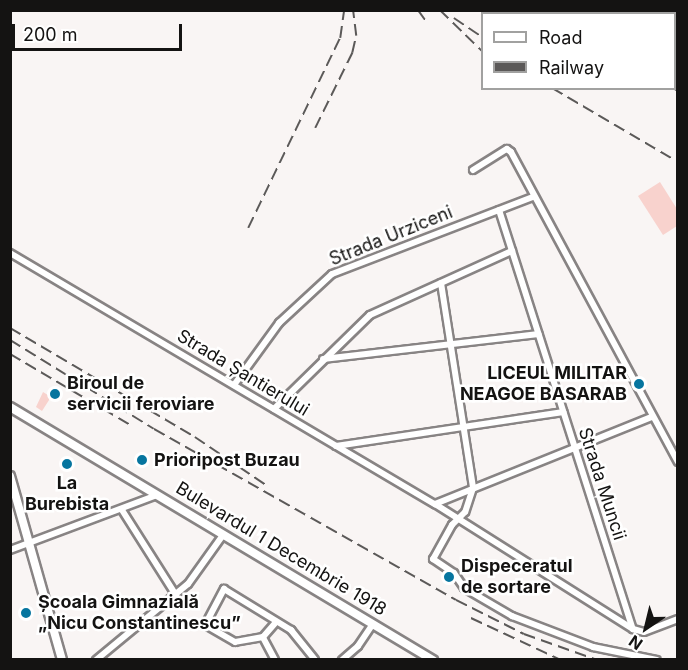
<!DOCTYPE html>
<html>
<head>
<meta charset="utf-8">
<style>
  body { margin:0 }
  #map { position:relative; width:688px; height:670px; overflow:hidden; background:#f9f5f4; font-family:Inter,sans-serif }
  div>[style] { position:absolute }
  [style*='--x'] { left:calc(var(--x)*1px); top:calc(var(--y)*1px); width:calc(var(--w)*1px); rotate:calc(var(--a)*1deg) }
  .green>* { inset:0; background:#f8d2cd }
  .roads { filter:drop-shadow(2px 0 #888484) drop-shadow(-2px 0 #888484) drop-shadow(0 2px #888484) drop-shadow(0 -2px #888484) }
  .street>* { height:6px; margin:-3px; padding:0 3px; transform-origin:3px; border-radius:3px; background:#fff }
  .secondary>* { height:8px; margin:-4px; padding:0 4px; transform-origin:4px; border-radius:4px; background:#fff }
  .rail>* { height:1.5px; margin-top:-0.75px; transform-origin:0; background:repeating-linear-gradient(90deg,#5b5958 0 12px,transparent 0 18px) }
  .dots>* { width:16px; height:16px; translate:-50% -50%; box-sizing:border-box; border:3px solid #fff; border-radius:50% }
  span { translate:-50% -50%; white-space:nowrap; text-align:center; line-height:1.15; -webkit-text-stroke:5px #fff; paint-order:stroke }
  .street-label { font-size:18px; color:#141312 }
  .poi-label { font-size:18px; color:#141312; font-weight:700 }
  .right { translate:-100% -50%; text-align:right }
  .left { translate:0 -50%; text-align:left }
  .frame { position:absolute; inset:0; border:12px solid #141312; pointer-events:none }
  .legend { position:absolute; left:481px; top:12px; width:195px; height:78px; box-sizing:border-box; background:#fff; border:2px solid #a1a1a0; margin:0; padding:8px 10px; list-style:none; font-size:18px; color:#141312 }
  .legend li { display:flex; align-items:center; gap:12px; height:30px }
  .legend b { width:30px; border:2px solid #a1a1a0 }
  .north { position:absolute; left:616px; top:598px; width:60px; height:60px; -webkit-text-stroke:4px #fff; paint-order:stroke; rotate:215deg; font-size:16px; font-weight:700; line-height:24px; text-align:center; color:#141312 }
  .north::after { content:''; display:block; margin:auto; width:21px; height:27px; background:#141312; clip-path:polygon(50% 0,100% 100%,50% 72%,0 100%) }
  .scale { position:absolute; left:12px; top:24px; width:170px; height:27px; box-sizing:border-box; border:3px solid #141312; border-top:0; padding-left:8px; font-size:18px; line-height:21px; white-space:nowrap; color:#141312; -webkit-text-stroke:4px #fff; paint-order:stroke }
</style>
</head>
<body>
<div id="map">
  <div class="green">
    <div style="clip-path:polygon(660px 182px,677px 209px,677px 226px,663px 235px,638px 196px)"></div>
    <div style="clip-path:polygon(43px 392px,51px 397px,42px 411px,36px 407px)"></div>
  </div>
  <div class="roads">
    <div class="street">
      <div style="--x:473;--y:170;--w:40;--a:-32"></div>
      <div style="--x:507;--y:149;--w:5;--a:37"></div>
      <div style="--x:511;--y:152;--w:352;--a:61.7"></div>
      <div style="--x:499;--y:210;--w:440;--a:72.3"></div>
      <div style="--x:10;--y:253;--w:494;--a:30.6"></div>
      <div style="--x:435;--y:504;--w:234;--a:32.3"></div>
      <div style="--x:633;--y:629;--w:11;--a:15"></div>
      <div style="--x:644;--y:632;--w:36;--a:-21"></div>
      <div style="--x:441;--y:283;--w:207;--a:81.1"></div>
      <div style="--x:473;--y:488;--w:25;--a:108"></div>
      <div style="--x:465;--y:512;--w:18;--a:135"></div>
      <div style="--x:452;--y:525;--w:39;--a:119"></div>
      <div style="--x:433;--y:559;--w:25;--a:34"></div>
      <div style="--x:454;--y:573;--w:18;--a:56"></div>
      <div style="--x:464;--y:588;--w:56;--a:30.3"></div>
      <div style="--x:512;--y:616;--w:87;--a:20.9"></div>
      <div style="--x:593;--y:647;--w:65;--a:11.5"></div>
      <div style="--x:323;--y:359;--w:217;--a:-6.6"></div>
      <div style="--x:234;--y:385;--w:77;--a:-54"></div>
      <div style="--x:279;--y:323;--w:72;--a:-42.8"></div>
      <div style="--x:332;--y:274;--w:215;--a:-21"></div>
      <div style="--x:274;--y:409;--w:134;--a:-44.4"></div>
      <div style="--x:370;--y:315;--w:156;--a:-24.3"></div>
      <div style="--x:336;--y:446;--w:230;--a:-8.5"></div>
      <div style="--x:435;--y:504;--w:233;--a:-21.9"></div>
      <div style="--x:122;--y:510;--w:101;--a:57.6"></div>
      <div style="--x:10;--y:550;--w:157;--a:-20.5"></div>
      <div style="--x:263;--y:637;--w:28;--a:170"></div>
      <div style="--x:235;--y:642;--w:34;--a:-150"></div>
      <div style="--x:205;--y:625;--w:41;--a:-62.2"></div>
      <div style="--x:224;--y:589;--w:79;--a:31.5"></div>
      <div style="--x:291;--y:630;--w:38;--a:51"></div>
      <div style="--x:96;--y:660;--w:119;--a:-39.6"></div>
      <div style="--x:188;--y:584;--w:60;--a:-54.5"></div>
      <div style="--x:275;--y:660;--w:26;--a:-118"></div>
      <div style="--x:263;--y:637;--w:18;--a:-49"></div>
      <div style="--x:342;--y:660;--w:21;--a:-41"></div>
      <div style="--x:358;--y:646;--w:27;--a:-56"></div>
    </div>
    <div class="secondary">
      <div style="--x:10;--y:407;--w:493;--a:30.9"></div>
      <div style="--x:10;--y:476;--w:191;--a:74.2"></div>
    </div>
  </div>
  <div class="rail">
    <div style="--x:418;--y:10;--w:14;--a:54"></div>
    <div style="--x:440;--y:10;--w:59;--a:44.3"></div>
    <div style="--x:468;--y:10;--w:1;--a:90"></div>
    <div style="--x:620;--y:10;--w:6;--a:31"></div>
    <div style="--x:454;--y:18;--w:34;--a:34"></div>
    <div style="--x:674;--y:42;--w:4;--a:27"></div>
    <div style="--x:552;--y:88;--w:146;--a:30.4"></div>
    <div style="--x:673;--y:88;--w:6;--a:31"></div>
    <div style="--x:315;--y:128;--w:84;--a:-63.7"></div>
    <div style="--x:352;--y:53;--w:17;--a:-77"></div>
    <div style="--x:356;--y:36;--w:26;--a:-97"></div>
    <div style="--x:248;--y:228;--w:211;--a:-64.2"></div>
    <div style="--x:340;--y:38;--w:28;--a:-82"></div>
    <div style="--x:10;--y:328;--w:215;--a:30.5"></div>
    <div style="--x:195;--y:437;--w:86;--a:34.1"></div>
    <div style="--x:10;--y:340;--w:169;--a:31.7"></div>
    <div style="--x:154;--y:429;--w:347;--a:29.5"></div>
    <div style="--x:456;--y:600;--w:76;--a:26.6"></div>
    <div style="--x:524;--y:634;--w:77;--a:19.6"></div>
    <div style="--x:10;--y:354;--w:142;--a:30.5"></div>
    <div style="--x:471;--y:618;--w:99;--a:25"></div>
  </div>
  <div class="dots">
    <div style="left:639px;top:384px;background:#06759f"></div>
    <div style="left:55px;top:394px;background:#06759f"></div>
    <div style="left:142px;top:460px;background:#06759f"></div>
    <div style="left:67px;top:464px;background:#06759f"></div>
    <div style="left:449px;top:577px;background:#06759f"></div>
    <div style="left:26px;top:613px;background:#06759f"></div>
  </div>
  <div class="street-label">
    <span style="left:391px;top:236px;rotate:-22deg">Strada Urziceni</span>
    <span style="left:243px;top:373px;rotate:31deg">Strada Șantierului</span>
    <span style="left:602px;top:484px;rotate:72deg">Strada Muncii</span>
    <span style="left:281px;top:549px;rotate:31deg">Bulevardul 1 Decembrie 1918</span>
  </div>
  <div class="poi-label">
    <span class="right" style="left:627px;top:384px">LICEUL MILITAR<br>NEAGOE BASARAB</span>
    <span class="left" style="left:67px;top:394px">Biroul de<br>servicii feroviare</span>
    <span class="left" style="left:154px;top:460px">Prioripost Buzau</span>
    <span style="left:67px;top:494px">La<br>Burebista</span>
    <span class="left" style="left:461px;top:577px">Dispeceratul<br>de sortare</span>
    <span class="left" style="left:38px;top:613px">Școala Gimnazială<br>„Nicu Constantinescu”</span>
  </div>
  <div class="frame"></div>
  <ul class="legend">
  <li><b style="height:8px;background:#fff"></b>Road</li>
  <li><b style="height:8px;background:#5b5958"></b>Railway</li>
  </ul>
  <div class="north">N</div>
  <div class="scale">200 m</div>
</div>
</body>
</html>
